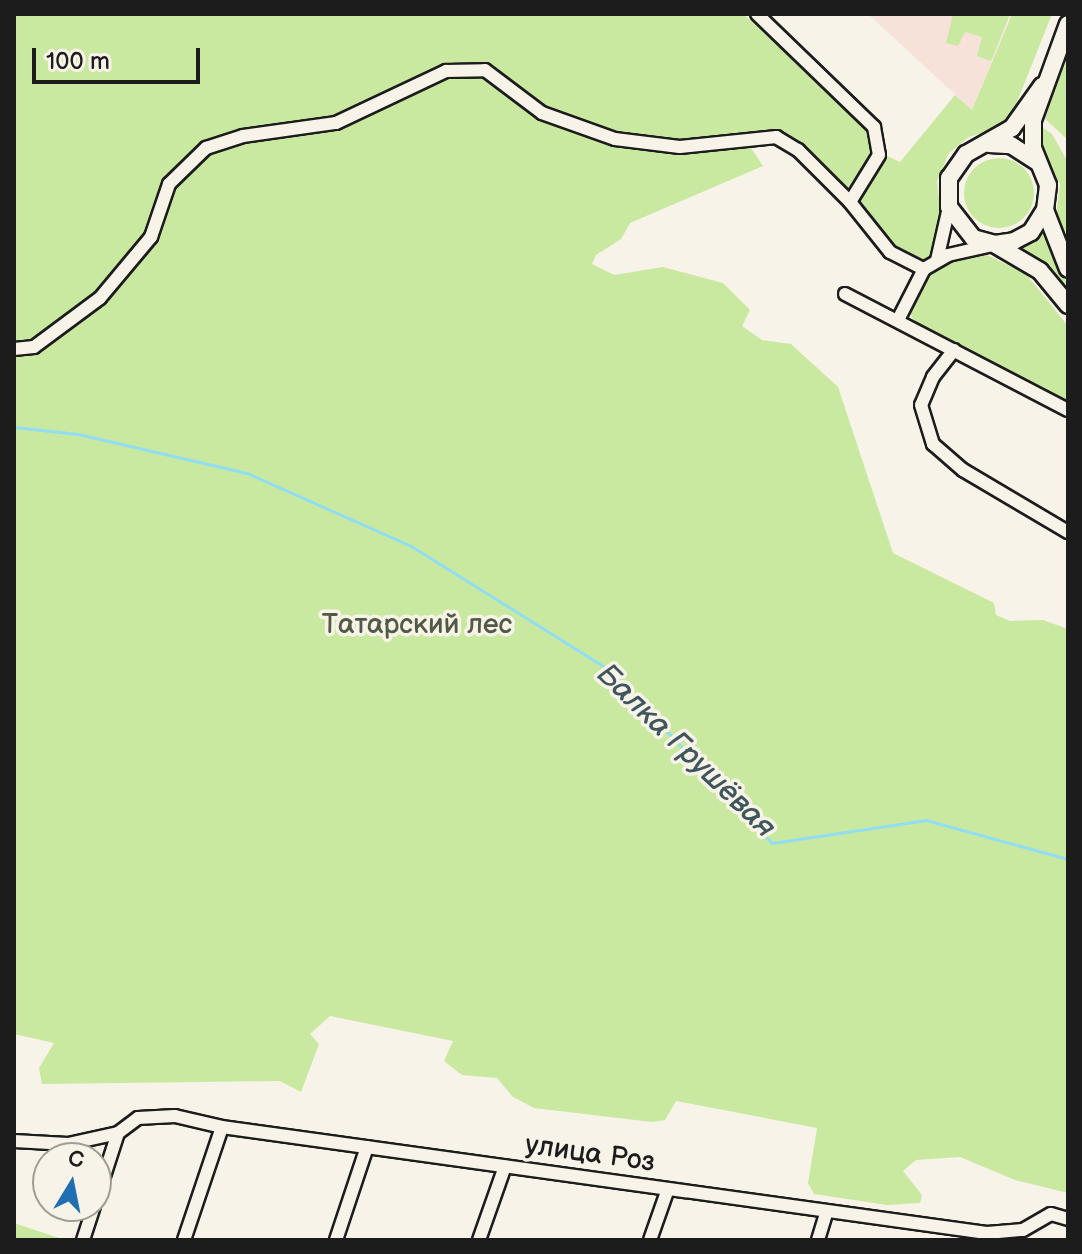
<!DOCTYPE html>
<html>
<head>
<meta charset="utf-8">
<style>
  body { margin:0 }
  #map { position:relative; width:1082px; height:1254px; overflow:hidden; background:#f7f3e8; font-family:"Balsamiq Sans",sans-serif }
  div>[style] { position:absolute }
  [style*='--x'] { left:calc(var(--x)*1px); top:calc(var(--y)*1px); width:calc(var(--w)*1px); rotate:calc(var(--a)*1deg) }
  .built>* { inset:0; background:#f6e2d8 }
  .green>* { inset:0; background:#cae9a0 }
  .round { border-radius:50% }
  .stream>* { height:3px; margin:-1.5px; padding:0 1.5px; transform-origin:1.5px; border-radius:1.5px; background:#91ddf2 }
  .roads { filter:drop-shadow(2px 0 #1c1c1c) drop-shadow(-2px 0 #1c1c1c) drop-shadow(0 2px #1c1c1c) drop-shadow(0 -2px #1c1c1c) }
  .minor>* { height:12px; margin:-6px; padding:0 6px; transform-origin:6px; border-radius:6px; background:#f7f3e8 }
  .major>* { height:16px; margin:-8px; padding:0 8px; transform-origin:8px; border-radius:8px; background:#f7f3e8 }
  span { translate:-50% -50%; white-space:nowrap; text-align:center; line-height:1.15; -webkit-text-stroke:7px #f7f3e8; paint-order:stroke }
  .park-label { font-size:28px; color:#505a44 }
  .street-label { font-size:28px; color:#1c1c1c }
  .water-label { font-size:30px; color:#3f565c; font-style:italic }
  .frame { position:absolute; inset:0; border:16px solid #1c1c1c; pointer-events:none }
  .north { position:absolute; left:32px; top:1142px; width:80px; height:80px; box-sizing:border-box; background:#f7f3e8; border:2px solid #9f9d96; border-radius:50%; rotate:10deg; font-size:22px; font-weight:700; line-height:32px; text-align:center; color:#1c1c1c }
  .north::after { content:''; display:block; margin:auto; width:28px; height:36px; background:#1f6fb2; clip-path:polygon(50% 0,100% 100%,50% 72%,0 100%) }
  .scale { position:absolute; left:32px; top:48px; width:168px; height:36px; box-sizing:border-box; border:4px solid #1c1c1c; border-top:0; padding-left:10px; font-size:24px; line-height:28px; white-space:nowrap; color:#1c1c1c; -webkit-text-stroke:6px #f7f3e8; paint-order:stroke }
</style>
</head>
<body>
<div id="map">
  <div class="built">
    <div style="clip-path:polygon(868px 14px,1011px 14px,972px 110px)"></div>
  </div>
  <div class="green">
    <div style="clip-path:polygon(14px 14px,743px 14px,854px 116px,866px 130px,871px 154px,845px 192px,798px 140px,769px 131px,743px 136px,763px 166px,630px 223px,621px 239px,596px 255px,592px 264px,614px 275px,663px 267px,723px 283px,750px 310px,742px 326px,762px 340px,791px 344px,838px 387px,893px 553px,994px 603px,996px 615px,1010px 621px,1043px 620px,1068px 629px,1068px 1193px,1015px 1180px,960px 1157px,916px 1160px,903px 1171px,922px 1195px,920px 1203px,887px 1205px,814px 1194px,808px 1183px,817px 1128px,676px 1101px,665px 1120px,652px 1122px,534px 1108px,513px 1097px,497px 1078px,462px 1075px,444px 1061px,453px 1041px,330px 1016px,310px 1034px,319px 1044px,301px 1092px,280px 1081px,42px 1084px,39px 1068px,54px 1043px,14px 1034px)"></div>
    <div style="clip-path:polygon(953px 14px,1010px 14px,991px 61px,977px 56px,982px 37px,965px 32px,958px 46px,946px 43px)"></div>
    <div style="clip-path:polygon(1012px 14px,1052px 14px,1013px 112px,998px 128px,969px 137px,949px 153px,937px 181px,942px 228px,935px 255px,921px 263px,900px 257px,856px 209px,857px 195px,883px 154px,900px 162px,955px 95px,972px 110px)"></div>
    <div style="clip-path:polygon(1068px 57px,1068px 140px,1043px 117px)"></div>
    <div style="clip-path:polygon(1039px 125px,1052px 134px,1068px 162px,1068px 224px,1063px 239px,1068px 260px,1055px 224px,1060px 184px,1038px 144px)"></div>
    <div class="round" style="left:964px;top:158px;width:70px;height:70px"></div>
    <div style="clip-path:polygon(1044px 233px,1068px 286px,1068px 299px,1022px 249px)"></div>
    <div style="clip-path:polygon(962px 254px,985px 254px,1026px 274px,1068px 326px,1068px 402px,916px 324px,908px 310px,924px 279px)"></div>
    <div style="clip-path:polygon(14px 1223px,65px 1240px,14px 1240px)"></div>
  </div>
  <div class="stream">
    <div style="--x:14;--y:427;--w:64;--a:6.2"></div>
    <div style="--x:78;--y:434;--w:173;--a:13"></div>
    <div style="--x:247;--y:473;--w:180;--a:24"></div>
    <div style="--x:411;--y:546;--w:232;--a:32"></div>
    <div style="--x:608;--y:669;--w:239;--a:46.7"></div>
    <div style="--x:772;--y:843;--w:156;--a:-8.5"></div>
    <div style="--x:926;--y:820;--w:147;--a:15.4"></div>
  </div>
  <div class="roads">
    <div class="minor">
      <div style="--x:757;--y:14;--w:163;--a:44"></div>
      <div style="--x:874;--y:127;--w:28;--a:80"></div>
      <div style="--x:879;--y:155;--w:55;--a:121.7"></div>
      <div style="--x:850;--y:202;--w:64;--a:51.3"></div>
      <div style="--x:890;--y:252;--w:38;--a:27"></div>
      <div style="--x:937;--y:260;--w:54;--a:-77.2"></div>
      <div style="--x:845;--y:294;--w:251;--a:27.5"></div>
      <div style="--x:898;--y:320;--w:57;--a:-63"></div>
      <div style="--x:924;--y:269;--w:28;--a:-30"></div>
      <div style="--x:948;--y:255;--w:45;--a:-12.8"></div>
      <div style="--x:14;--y:349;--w:20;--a:-6"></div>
      <div style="--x:34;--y:347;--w:82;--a:-36.6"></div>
      <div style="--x:100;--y:298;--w:80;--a:-50.1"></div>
      <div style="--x:151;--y:237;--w:56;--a:-71.2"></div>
      <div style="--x:169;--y:184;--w:52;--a:-44.2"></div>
      <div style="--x:206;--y:148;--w:39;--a:-18"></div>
      <div style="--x:243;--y:136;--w:94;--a:-8"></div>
      <div style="--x:336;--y:123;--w:122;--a:-25.3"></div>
      <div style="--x:446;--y:71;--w:39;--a:-1"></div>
      <div style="--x:485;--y:70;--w:71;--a:37"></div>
      <div style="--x:542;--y:113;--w:77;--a:19.6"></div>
      <div style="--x:615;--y:139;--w:65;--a:7"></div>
      <div style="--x:680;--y:147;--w:97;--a:-5.9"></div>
      <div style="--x:776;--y:137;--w:26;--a:31"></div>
      <div style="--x:798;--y:150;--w:74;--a:45"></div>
      <div style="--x:954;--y:350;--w:34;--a:128"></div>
      <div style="--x:933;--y:377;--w:30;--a:113"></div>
      <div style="--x:921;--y:405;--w:41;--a:72.9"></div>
      <div style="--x:933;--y:444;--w:40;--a:41"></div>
      <div style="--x:963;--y:470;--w:122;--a:30.6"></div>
      <div style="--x:14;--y:1141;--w:54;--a:3.2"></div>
      <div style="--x:68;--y:1144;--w:51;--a:-12.4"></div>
      <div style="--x:118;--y:1133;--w:25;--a:-37"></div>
      <div style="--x:138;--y:1118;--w:37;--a:-3"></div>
      <div style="--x:175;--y:1116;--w:48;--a:13.2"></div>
      <div style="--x:222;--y:1127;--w:772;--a:7.89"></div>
      <div style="--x:987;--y:1233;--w:36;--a:-5"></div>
      <div style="--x:1023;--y:1230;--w:32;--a:-30"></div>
      <div style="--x:1051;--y:1214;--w:18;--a:16"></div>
      <div style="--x:96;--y:1201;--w:71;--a:-72.1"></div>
      <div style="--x:83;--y:1240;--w:36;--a:-72"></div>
      <div style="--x:184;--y:1240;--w:119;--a:-71.4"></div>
      <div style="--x:336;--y:1240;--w:98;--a:-71.6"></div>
      <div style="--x:479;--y:1240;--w:78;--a:-70.6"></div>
      <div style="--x:650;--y:1240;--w:54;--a:-70.6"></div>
      <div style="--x:818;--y:1240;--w:30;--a:-73"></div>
    </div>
    <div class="major">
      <div style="--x:1042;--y:86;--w:52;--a:125.5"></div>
      <div style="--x:1012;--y:128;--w:53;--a:150.5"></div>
      <div style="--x:966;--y:154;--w:29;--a:125"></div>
      <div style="--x:949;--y:178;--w:29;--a:90"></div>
      <div style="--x:949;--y:207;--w:39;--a:52"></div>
      <div style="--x:973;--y:238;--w:23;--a:15"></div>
      <div style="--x:995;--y:244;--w:19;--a:-9"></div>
      <div style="--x:1014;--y:241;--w:19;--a:-28"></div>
      <div style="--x:1031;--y:232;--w:26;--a:-58"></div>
      <div style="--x:1045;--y:210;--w:25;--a:-83"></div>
      <div style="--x:1048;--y:185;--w:40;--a:-112"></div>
      <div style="--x:1033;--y:148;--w:28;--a:-90"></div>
      <div style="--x:1033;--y:120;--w:102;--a:-70"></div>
      <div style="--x:989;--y:144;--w:22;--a:3"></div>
      <div style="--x:1011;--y:145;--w:31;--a:33"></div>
      <div style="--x:1045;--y:210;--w:63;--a:68.7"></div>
      <div style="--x:996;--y:245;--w:51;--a:30.6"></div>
      <div style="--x:1040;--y:271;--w:44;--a:50.5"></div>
    </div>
  </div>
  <div class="park-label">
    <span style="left:417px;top:625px">Татарский лес</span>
  </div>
  <div class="street-label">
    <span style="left:590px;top:1154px;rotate:8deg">улица Роз</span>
  </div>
  <div class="water-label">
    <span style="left:686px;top:751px;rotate:44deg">Балка Грушёвая</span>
  </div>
  <div class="frame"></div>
  <div class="north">С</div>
  <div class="scale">100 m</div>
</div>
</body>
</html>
